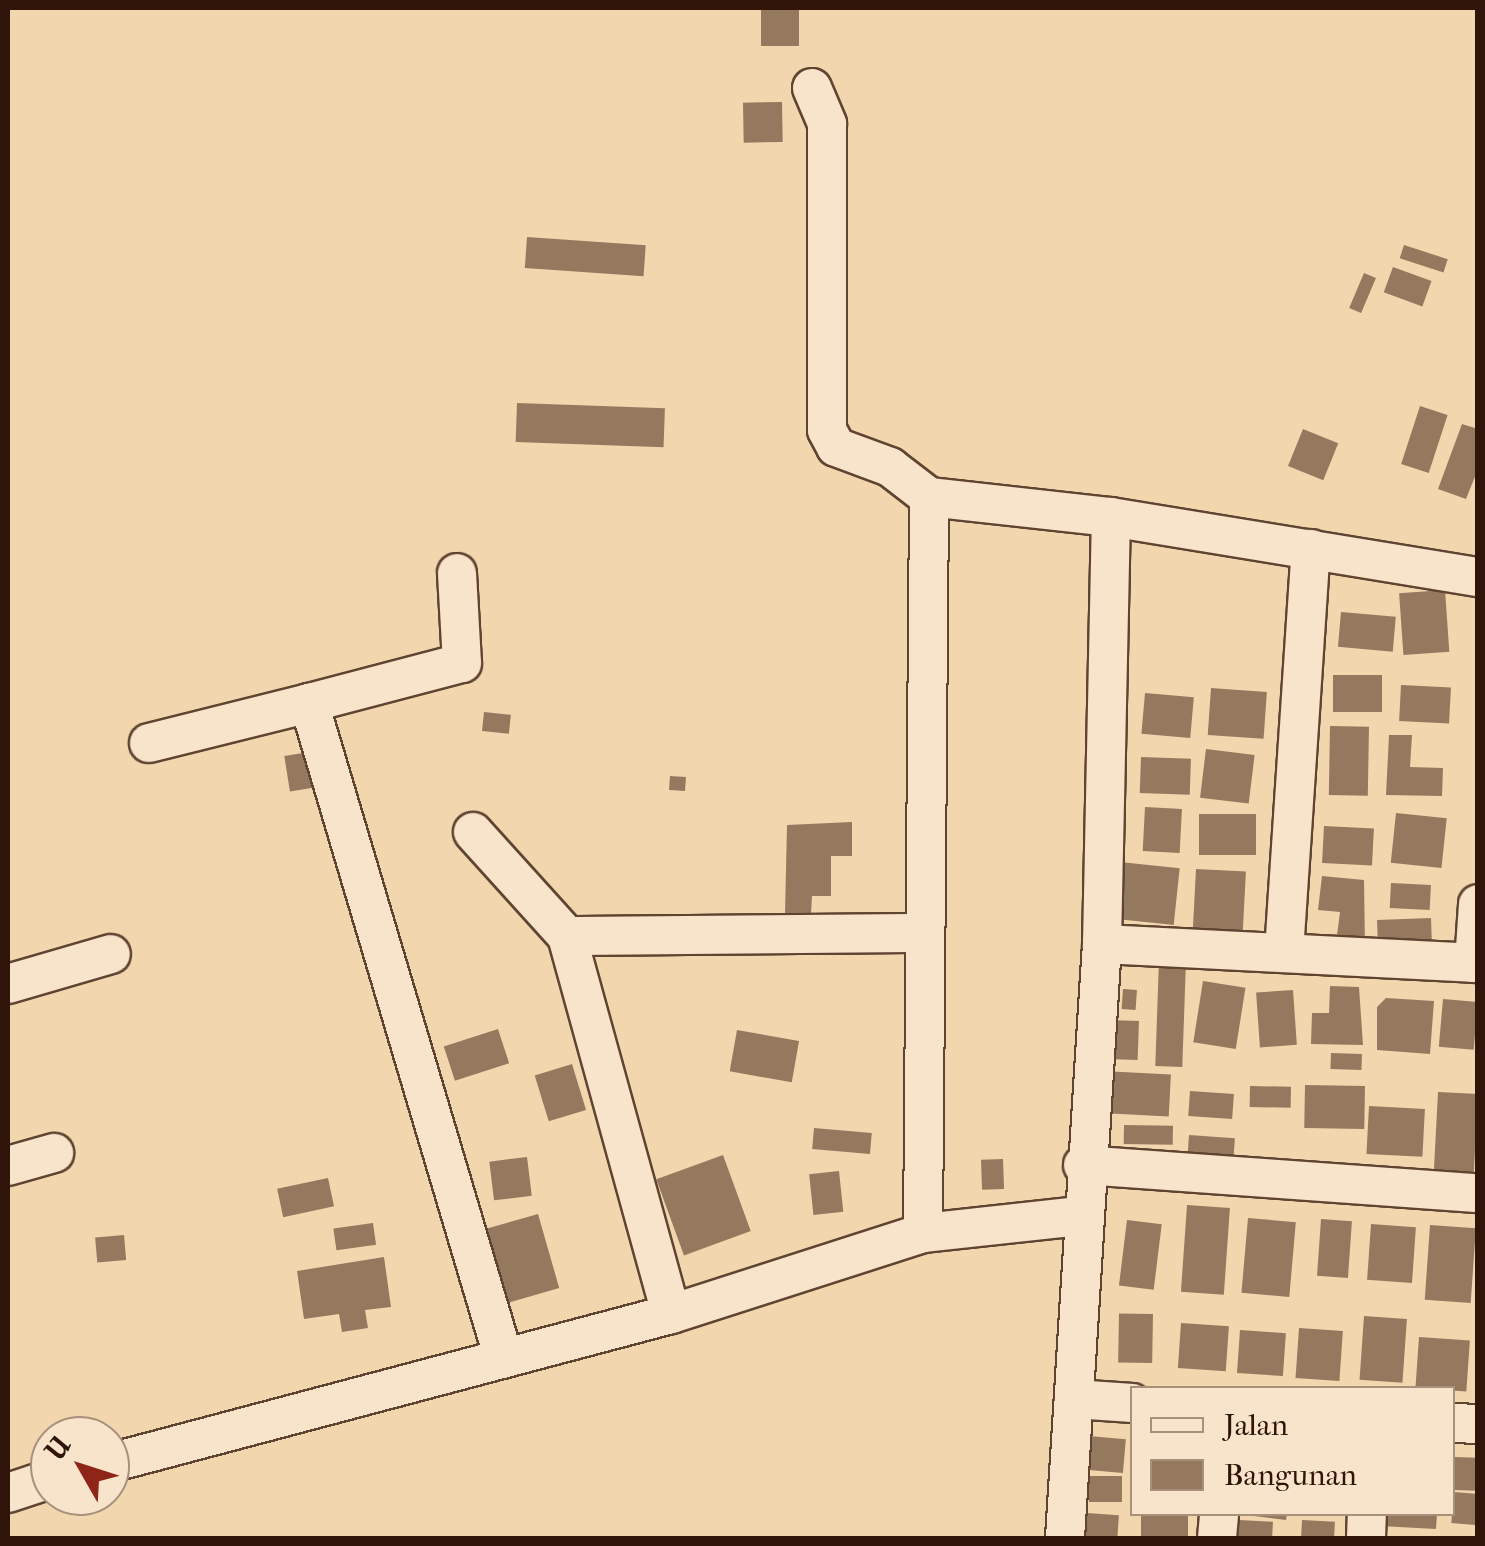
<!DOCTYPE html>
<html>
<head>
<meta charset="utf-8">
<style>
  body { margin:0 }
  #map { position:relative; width:1485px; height:1546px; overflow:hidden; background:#f2d6ae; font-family:"IM FELL French Canon",serif }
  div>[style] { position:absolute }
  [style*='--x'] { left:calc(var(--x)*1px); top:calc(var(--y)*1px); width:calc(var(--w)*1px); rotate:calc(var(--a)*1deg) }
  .building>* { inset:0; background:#95795f; transform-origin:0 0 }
  .roads { filter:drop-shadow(2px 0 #604432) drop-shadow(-2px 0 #604432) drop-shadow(0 2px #604432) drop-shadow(0 -2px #604432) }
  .street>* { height:38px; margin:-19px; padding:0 19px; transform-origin:19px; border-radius:19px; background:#f7e4ca }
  span { translate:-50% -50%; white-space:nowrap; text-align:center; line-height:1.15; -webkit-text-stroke:10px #f7e4ca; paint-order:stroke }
  .frame { position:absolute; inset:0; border:10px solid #301409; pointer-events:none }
  .legend { position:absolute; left:1130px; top:1386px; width:325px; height:130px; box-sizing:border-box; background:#f7e4ca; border:2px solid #a7917d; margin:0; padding:12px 18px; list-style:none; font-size:30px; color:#301409 }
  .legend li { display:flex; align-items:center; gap:20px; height:50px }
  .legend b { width:50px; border:2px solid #a7917d }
  .north { position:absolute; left:30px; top:1416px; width:100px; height:100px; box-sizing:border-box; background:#f7e4ca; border:2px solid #a7917d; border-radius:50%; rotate:309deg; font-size:28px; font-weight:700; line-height:40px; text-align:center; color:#301409 }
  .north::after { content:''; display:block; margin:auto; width:35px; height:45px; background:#8f2418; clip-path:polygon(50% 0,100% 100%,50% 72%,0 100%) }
</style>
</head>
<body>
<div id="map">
  <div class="building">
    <div style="left:761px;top:8px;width:38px;height:38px"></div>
    <div style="left:782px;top:102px;width:40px;height:39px;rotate:89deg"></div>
    <div style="left:527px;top:237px;width:119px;height:31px;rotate:4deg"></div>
    <div style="left:1404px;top:245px;width:46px;height:14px;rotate:18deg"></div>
    <div style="left:1393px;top:267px;width:41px;height:27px;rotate:20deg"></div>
    <div style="left:1364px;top:273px;width:13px;height:38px;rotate:23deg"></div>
    <div style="left:517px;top:403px;width:148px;height:39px;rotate:2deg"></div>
    <div style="left:1420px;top:406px;width:29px;height:61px;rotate:18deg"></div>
    <div style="clip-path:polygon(1462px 424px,1478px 429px,1478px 469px,1466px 499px,1438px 489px)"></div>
    <div style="left:1303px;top:429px;width:38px;height:40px;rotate:22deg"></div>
    <div style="left:1445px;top:590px;width:62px;height:46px;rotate:86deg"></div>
    <div style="left:1341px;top:612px;width:55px;height:35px;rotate:5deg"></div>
    <div style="left:1333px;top:675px;width:49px;height:37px"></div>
    <div style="left:1401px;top:685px;width:50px;height:36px;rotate:3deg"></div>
    <div style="left:1211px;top:688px;width:56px;height:47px;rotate:4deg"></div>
    <div style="left:1145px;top:693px;width:49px;height:41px;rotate:5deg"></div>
    <div style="left:484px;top:712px;width:27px;height:19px;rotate:6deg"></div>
    <div style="left:1330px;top:726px;width:39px;height:69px;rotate:1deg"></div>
    <div style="clip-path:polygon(1389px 735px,1412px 735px,1410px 767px,1443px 768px,1442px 796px,1386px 795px)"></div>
    <div style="left:1206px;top:749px;width:49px;height:49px;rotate:7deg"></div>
    <div style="left:309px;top:752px;width:36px;height:25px;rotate:81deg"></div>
    <div style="left:1141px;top:757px;width:50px;height:36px;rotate:2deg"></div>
    <div style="left:670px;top:776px;width:16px;height:14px;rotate:4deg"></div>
    <div style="left:1145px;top:807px;width:37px;height:44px;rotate:3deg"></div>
    <div style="left:1396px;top:813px;width:51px;height:50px;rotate:6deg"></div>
    <div style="left:1199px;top:814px;width:57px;height:41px"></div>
    <div style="clip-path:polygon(852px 822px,852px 856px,831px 856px,831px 896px,812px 896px,811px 914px,785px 913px,787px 825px)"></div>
    <div style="left:1324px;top:826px;width:50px;height:37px;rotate:3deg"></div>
    <div style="left:1120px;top:862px;width:60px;height:57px;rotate:6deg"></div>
    <div style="left:1196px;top:869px;width:50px;height:67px;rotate:3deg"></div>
    <div style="clip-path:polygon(1322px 876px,1364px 880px,1365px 946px,1336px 943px,1340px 912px,1318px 910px)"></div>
    <div style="left:1391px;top:883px;width:40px;height:25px;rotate:3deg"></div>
    <div style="left:1431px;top:918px;width:28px;height:54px;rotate:88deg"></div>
    <div style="left:1159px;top:960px;width:27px;height:106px;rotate:2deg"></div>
    <div style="left:1203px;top:981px;width:43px;height:62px;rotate:9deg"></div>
    <div style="clip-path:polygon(1330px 986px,1359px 987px,1363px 1045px,1311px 1044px,1312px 1013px,1329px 1013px)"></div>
    <div style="left:1123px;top:989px;width:14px;height:20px;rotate:4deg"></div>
    <div style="left:1293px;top:990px;width:55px;height:37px;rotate:86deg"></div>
    <div style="clip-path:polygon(1386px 998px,1434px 1001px,1430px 1054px,1377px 1050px,1377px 1007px)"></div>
    <div style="left:1443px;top:999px;width:35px;height:48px;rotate:5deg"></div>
    <div style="left:1108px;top:1020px;width:31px;height:39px;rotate:2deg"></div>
    <div style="left:498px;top:1029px;width:36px;height:57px;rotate:72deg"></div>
    <div style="left:737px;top:1030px;width:63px;height:42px;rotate:10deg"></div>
    <div style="left:1331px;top:1053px;width:31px;height:16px;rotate:2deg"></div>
    <div style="left:572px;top:1064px;width:48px;height:39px;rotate:73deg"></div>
    <div style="left:1103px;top:1071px;width:68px;height:42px;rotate:3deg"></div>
    <div style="left:1305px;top:1085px;width:60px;height:43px;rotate:1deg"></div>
    <div style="left:1250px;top:1086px;width:41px;height:21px;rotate:1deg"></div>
    <div style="left:1190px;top:1091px;width:44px;height:25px;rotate:4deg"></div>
    <div style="left:1438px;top:1092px;width:40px;height:80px;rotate:3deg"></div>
    <div style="left:1369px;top:1106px;width:56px;height:48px;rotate:3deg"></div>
    <div style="left:1124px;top:1125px;width:49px;height:19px;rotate:1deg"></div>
    <div style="left:814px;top:1128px;width:58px;height:21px;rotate:5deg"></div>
    <div style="left:1189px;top:1135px;width:46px;height:25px;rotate:4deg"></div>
    <div style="left:723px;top:1155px;width:81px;height:71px;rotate:70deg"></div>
    <div style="left:527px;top:1157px;width:39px;height:38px;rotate:83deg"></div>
    <div style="left:1003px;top:1159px;width:30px;height:22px;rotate:88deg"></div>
    <div style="left:839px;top:1171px;width:41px;height:30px;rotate:84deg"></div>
    <div style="left:328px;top:1178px;width:29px;height:52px;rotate:78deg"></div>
    <div style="left:1187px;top:1205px;width:43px;height:87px;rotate:4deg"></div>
    <div style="left:538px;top:1214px;width:77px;height:53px;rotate:74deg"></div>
    <div style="left:1248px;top:1218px;width:48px;height:75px;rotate:5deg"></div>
    <div style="left:1321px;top:1219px;width:31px;height:57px;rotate:4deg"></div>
    <div style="left:1127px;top:1220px;width:35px;height:66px;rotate:7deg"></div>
    <div style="left:373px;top:1223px;width:22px;height:40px;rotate:82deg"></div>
    <div style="left:1371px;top:1224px;width:45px;height:56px;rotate:4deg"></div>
    <div style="left:1430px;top:1225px;width:46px;height:75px;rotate:4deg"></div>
    <div style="left:124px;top:1235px;width:25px;height:29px;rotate:85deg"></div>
    <div style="clip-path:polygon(384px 1257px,391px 1307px,365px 1310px,368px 1328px,342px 1332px,339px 1314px,304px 1319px,297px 1271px)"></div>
    <div style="left:1153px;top:1314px;width:49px;height:34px;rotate:91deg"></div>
    <div style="left:1364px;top:1316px;width:43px;height:64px;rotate:4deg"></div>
    <div style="left:1181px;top:1323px;width:48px;height:45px;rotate:4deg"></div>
    <div style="left:1299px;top:1328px;width:44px;height:50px;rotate:4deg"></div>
    <div style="left:1240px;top:1330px;width:46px;height:43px;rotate:4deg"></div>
    <div style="left:1419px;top:1337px;width:51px;height:51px;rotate:4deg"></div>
    <div style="left:1089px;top:1436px;width:37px;height:34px;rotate:5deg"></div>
    <div style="left:1455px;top:1457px;width:23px;height:33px;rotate:2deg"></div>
    <div style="left:1089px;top:1476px;width:33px;height:26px"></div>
    <div style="left:1454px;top:1492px;width:24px;height:31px;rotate:5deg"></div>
    <div style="left:1087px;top:1513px;width:32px;height:25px;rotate:4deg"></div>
    <div style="left:1141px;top:1514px;width:47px;height:24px"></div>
    <div style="clip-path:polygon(1238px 1514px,1287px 1514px,1286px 1520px)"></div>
    <div style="clip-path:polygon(1380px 1514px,1437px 1514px,1436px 1529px,1380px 1526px)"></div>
    <div style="left:1239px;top:1520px;width:34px;height:18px;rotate:3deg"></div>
    <div style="left:1302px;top:1520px;width:33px;height:18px;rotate:3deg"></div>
  </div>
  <div class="roads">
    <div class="street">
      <div style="--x:812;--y:88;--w:39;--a:67"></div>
      <div style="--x:827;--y:124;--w:306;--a:90"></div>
      <div style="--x:827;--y:430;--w:19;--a:62"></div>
      <div style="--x:836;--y:447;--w:58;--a:20.3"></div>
      <div style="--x:890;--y:467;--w:49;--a:37.6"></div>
      <div style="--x:929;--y:497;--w:183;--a:6.3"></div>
      <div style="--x:1111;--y:517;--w:372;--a:9.3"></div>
      <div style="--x:309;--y:703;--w:158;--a:-14.7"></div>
      <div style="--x:462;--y:663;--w:90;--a:-93.2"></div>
      <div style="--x:149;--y:743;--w:165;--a:-14"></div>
      <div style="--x:309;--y:703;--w:684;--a:73.45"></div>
      <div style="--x:473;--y:832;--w:140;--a:47.9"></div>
      <div style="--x:567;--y:936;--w:354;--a:-0.5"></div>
      <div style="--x:567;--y:936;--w:392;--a:74.6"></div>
      <div style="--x:1102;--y:944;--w:376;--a:2.9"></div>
      <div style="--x:1284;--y:952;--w:404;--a:-86.2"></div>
      <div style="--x:1474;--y:963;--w:59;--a:-86.1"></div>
      <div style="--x:8;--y:984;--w:107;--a:-16.2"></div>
      <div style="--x:1083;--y:1165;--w:396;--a:4.1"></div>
      <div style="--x:8;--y:1166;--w:48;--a:-15.8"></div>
      <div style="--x:923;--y:1233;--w:736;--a:-89.53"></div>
      <div style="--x:1074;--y:1399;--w:58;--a:3.9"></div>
      <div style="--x:1452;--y:1423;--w:26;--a:2"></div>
      <div style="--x:110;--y:1463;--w:580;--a:-14.87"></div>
      <div style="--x:671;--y:1314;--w:265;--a:-17.8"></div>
      <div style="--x:923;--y:1233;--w:157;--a:-6.2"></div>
      <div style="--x:8;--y:1493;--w:44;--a:-18.4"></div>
      <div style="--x:1065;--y:1538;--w:595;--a:-86.44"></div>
      <div style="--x:1102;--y:944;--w:427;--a:-88.8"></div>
      <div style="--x:1217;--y:1538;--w:24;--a:-85"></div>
      <div style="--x:1366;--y:1538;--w:24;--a:-88"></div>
    </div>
  </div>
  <div class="frame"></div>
  <ul class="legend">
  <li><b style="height:12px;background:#f7e4ca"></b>Jalan</li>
  <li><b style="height:28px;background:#95795f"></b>Bangunan</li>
  </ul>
  <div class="north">U</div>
</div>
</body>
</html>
